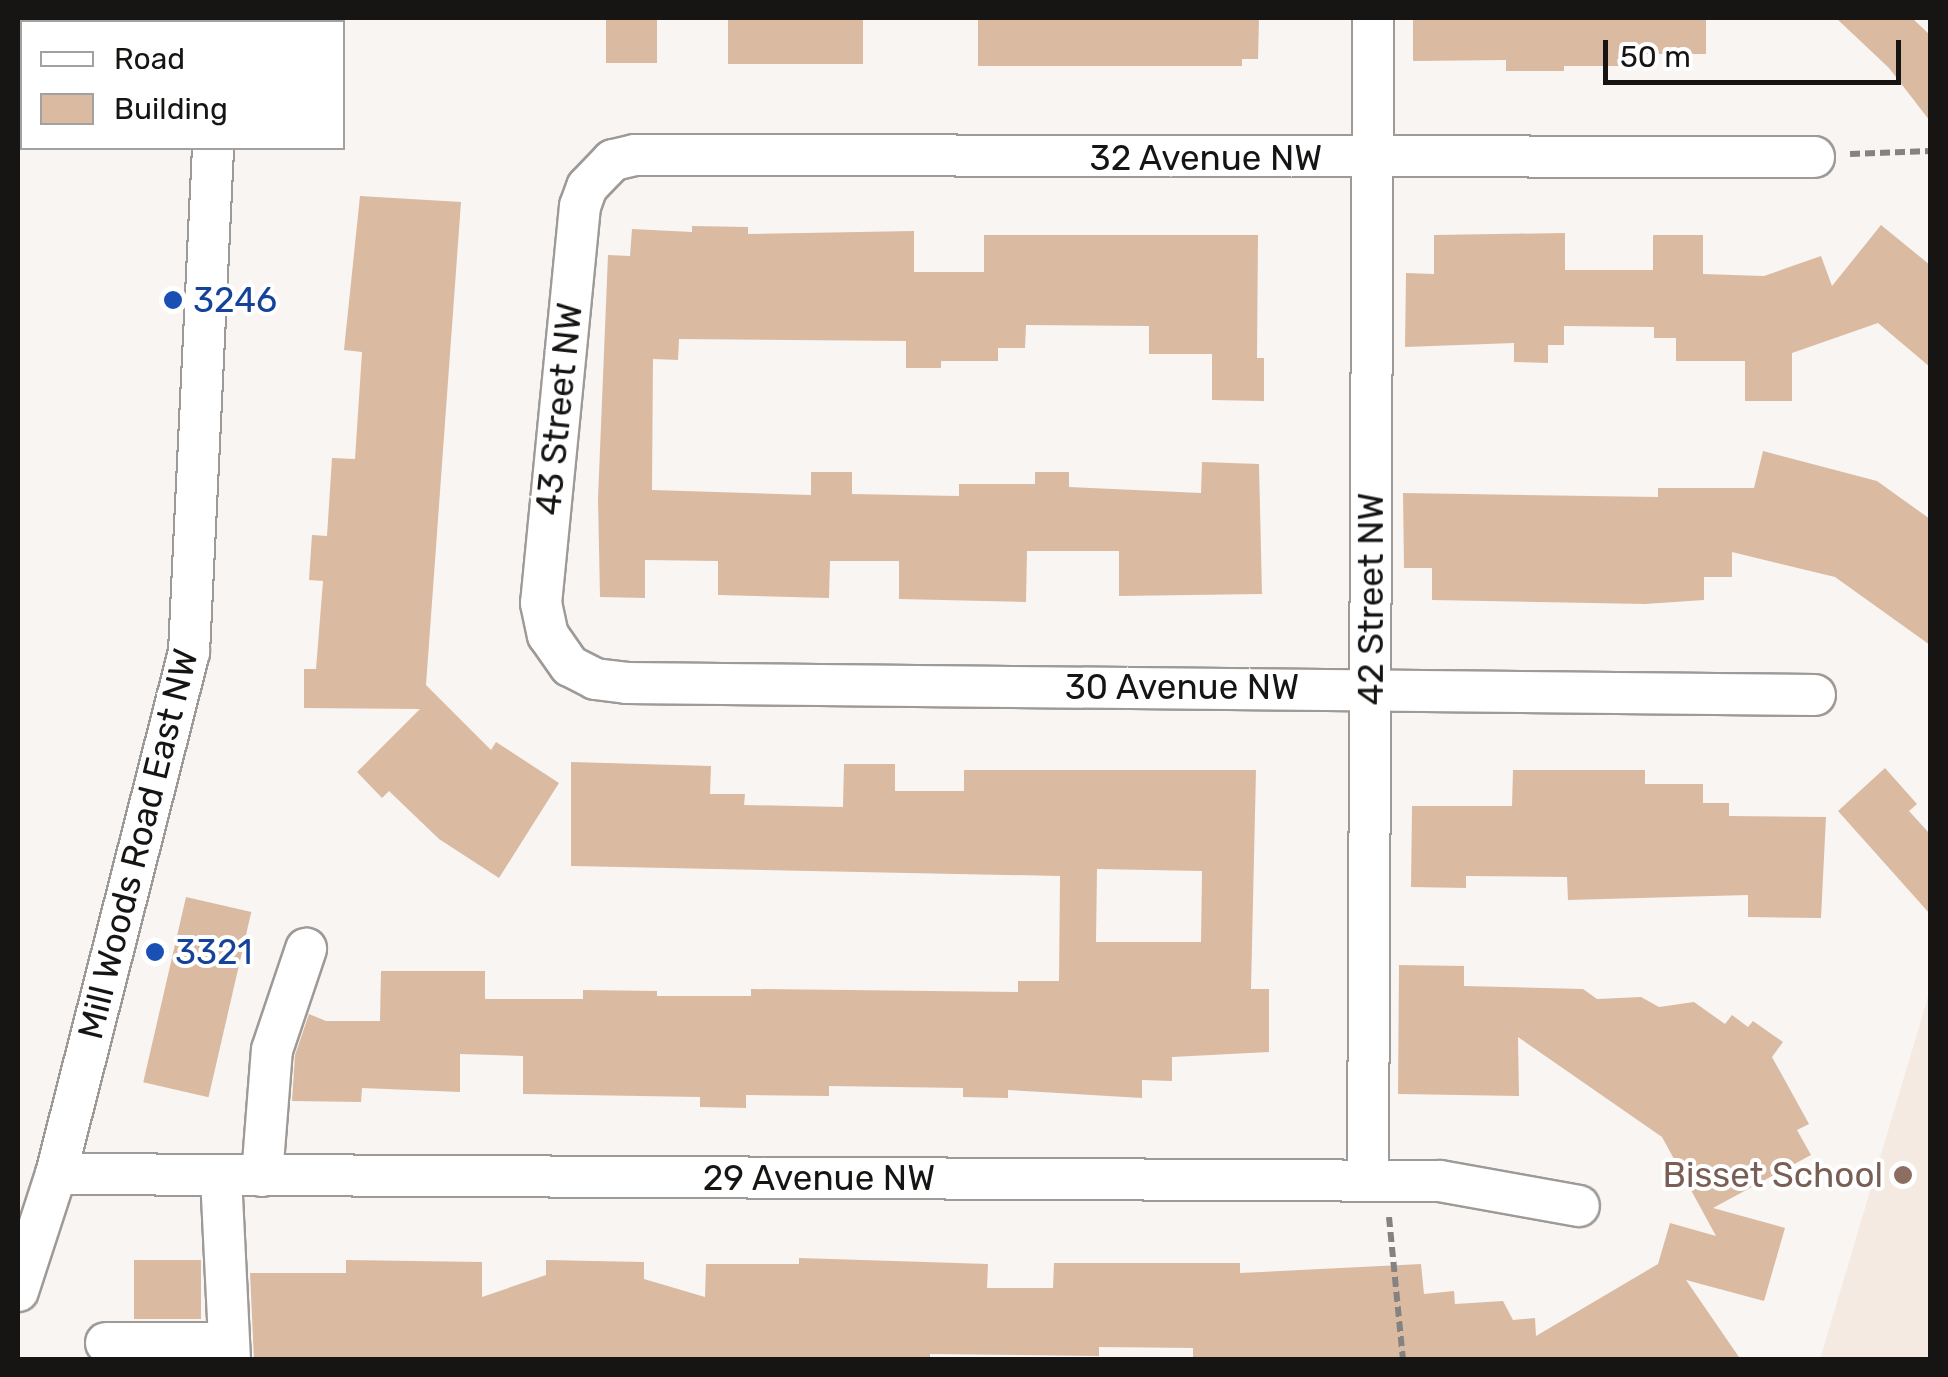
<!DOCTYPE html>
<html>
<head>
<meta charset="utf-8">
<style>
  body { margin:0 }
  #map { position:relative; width:1948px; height:1377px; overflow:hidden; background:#f9f5f3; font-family:Rubik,sans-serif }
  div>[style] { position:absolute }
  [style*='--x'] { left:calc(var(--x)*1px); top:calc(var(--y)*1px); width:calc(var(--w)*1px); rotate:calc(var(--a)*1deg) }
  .built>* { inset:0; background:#f4eae2 }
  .building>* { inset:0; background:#dabba2; transform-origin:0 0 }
  .path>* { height:6px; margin-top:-3px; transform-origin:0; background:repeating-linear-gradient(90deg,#858381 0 10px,transparent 0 15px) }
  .roads { filter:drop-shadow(2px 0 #9d9a97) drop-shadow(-2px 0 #9d9a97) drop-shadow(0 2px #9d9a97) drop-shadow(0 -2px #9d9a97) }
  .minor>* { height:40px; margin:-20px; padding:0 20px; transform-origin:20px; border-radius:20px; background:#fff }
  .dots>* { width:28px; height:28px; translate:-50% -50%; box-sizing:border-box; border:5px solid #fff; border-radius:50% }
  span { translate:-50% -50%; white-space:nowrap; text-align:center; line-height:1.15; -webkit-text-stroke:8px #fff; paint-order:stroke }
  .street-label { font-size:35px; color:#161514 }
  .transit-label { font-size:35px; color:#164399 }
  .left { translate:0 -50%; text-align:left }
  .education-label { font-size:35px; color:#785e54 }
  .right { translate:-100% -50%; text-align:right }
  .frame { position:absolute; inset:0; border:20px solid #161514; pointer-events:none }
  .legend { position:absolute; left:20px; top:20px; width:325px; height:130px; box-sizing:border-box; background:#fff; border:2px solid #a2a1a1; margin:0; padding:12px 18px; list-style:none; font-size:30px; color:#161514 }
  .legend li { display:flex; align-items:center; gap:20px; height:50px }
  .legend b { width:50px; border:2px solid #a2a1a1 }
  .scale { position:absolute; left:1603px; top:40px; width:298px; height:45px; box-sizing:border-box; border:5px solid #161514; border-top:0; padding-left:12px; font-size:30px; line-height:35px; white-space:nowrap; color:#161514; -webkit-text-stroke:8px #fff; paint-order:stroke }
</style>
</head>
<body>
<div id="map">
  <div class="built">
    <div style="clip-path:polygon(1930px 990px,1930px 1359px,1820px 1359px)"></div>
  </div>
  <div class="building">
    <div style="left:606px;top:18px;width:51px;height:45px"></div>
    <div style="left:728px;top:18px;width:135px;height:46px"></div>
    <div style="clip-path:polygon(978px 18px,1259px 18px,1258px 59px,1242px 59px,1242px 66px,978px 66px)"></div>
    <div style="clip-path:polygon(1413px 18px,1706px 18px,1706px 54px,1644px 54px,1644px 66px,1564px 66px,1564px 71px,1506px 71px,1506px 60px,1413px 61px)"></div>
    <div style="clip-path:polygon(1836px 18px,1912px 18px,1930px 35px,1930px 121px,1889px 68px)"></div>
    <div style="clip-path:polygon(360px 196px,461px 202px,426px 685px,491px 750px,496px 742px,559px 783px,499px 878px,439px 839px,389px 791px,382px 798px,357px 772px,420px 709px,304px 708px,304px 669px,316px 669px,323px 581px,309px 580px,312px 535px,327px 536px,332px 458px,355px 459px,362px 352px,344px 350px)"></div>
    <div style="clip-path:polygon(1881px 225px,1930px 265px,1930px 367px,1878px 323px,1792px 353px,1792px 401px,1745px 401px,1745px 361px,1676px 361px,1676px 338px,1654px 338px,1654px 327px,1564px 326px,1564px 345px,1548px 345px,1548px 363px,1514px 362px,1514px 343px,1405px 347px,1406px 273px,1434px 274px,1434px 235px,1565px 233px,1565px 270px,1653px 270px,1653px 235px,1703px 235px,1703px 274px,1764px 276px,1821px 256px,1832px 286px)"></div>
    <div style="clip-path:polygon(692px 226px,748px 227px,748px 234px,914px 231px,914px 272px,984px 272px,984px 235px,1258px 235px,1257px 358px,1264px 358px,1264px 401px,1212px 400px,1212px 354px,1149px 354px,1149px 326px,1026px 325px,1025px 348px,998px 348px,998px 361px,941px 361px,941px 368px,906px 368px,906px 341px,679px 339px,678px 360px,653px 359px,652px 490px,811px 495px,811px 472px,852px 472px,852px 494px,959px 496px,959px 484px,1035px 484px,1035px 472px,1069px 472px,1069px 487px,1201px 493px,1202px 462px,1259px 464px,1262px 594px,1119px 596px,1119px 551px,1027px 551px,1026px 602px,899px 599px,899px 561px,830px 561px,829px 598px,718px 595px,718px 561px,645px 560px,645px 598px,600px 597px,598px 498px,608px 255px,630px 256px,632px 229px,692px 232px)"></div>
    <div style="clip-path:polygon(1763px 451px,1877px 481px,1930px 519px,1930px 645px,1835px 577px,1732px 552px,1732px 577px,1704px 577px,1704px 600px,1645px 604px,1432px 600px,1432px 568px,1404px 568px,1403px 493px,1658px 497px,1658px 488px,1754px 488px)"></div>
    <div style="clip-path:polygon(evenodd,571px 762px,711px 766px,710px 794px,745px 794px,744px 805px,843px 807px,844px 764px,895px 764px,895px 791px,964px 791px,964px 770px,1256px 770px,1251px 989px,1269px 989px,1269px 1052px,1172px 1057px,1172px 1081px,1142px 1080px,1142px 1098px,1008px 1090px,1008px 1098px,963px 1097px,963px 1088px,829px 1086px,829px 1096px,746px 1095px,746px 1108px,700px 1107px,700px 1097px,523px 1094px,523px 1056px,460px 1054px,460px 1092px,362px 1088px,361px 1102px,292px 1101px,295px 1055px,309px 1014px,326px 1021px,380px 1021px,381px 971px,485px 971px,485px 999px,583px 999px,583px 990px,657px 991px,657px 996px,751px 996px,751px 989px,1018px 992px,1018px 981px,1059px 981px,1060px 876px,571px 866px,571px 762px,1097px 869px,1202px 871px,1201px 942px,1096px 942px,1097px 869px)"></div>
    <div style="clip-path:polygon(1885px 768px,1917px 804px,1909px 811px,1930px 834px,1930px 914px,1838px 811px)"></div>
    <div style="clip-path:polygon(1513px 770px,1645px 770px,1645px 784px,1703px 784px,1703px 803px,1729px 803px,1729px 816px,1826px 817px,1821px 918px,1748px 917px,1748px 895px,1568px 900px,1567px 877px,1466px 876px,1466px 888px,1411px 887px,1412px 806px,1512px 806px)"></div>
    <div style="left:186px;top:897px;width:67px;height:190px;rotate:13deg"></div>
    <div style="clip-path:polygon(1399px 965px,1464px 966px,1464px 986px,1583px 989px,1597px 999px,1641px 997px,1659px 1007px,1694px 1002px,1725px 1024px,1732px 1015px,1748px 1027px,1753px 1021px,1783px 1042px,1772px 1057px,1809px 1124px,1797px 1130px,1811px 1155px,1713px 1208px,1785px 1228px,1764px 1301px,1686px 1280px,1741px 1360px,1231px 1360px,1193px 1358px,1193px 1348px,1099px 1347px,1099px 1356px,930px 1354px,930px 1360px,254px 1360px,250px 1273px,346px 1273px,346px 1260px,482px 1262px,482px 1297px,546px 1275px,546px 1260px,644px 1262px,644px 1279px,705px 1297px,706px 1264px,799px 1264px,799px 1258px,988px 1264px,987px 1288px,1053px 1288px,1054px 1263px,1240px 1263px,1240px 1273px,1421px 1264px,1424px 1294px,1454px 1291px,1455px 1304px,1503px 1301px,1513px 1320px,1535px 1318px,1536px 1336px,1658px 1264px,1670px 1223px,1716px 1236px,1662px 1137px,1518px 1037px,1519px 1096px,1398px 1094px)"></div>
    <div style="left:134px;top:1260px;width:67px;height:59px"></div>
  </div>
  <div class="path">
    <div style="--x:1850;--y:154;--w:80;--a:-2.1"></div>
    <div style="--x:1389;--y:1217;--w:144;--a:84.4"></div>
  </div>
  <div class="roads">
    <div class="minor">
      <div style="--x:214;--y:18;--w:4;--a:90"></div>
      <div style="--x:18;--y:84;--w:4;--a:0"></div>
      <div style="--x:1814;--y:157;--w:1179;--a:-179.9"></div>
      <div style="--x:635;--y:155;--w:23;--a:167"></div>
      <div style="--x:613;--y:160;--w:37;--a:134"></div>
      <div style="--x:587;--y:187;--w:20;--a:110"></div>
      <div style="--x:580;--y:206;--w:399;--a:95.6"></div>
      <div style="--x:541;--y:603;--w:33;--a:78"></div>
      <div style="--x:548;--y:635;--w:38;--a:55"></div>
      <div style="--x:570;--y:666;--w:28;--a:27"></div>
      <div style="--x:595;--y:679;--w:32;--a:7"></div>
      <div style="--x:627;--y:683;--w:1188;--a:0.58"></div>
      <div style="--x:56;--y:1174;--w:1384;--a:0.29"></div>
      <div style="--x:1440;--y:1181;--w:141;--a:10.2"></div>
      <div style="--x:221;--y:1176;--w:184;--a:87.2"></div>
      <div style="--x:262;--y:1176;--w:126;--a:-85.5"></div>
      <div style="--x:272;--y:1050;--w:107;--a:-71.4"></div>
      <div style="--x:1368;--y:1180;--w:1162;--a:-89.75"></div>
      <div style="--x:18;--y:1291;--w:123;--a:-72"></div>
      <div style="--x:56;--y:1174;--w:539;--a:-75.71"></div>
      <div style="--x:189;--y:652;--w:505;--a:-87.27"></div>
      <div style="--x:106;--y:1343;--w:118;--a:0"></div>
    </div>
  </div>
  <div class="dots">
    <div style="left:173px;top:300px;background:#1a4fb4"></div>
    <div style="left:155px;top:952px;background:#1a4fb4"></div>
    <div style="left:1903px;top:1175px;background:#8d6e63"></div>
  </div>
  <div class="street-label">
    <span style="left:1206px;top:158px">32 Avenue NW</span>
    <span style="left:559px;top:409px;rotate:-84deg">43 Street NW</span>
    <span style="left:1371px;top:599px;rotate:-90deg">42 Street NW</span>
    <span style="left:1182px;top:687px">30 Avenue NW</span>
    <span style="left:138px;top:844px;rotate:-76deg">Mill Woods Road East NW</span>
    <span style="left:819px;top:1178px">29 Avenue NW</span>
  </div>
  <div class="transit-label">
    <span class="left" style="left:193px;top:300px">3246</span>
    <span class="left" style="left:175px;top:952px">3321</span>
  </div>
  <div class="education-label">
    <span class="right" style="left:1883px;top:1175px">Bisset School</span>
  </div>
  <div class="frame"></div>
  <ul class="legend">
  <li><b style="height:12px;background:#fff"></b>Road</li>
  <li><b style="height:28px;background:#dabba2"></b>Building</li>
  </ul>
  <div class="scale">50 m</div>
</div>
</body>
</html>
